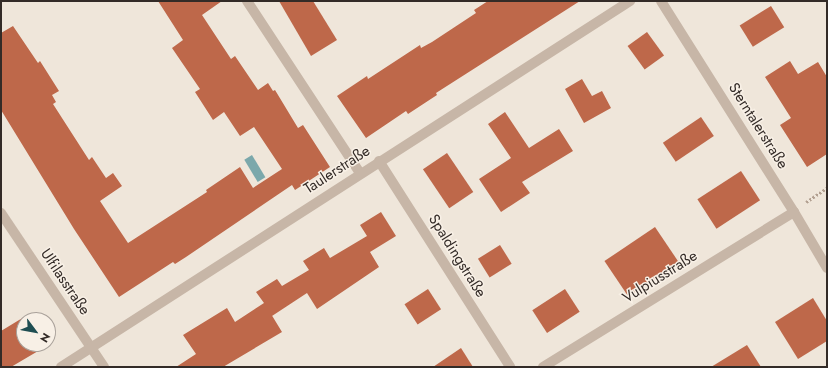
<!DOCTYPE html>
<html>
<head>
<meta charset="utf-8">
<style>
  body { margin:0 }
  #map { position:relative; width:828px; height:368px; overflow:hidden; background:#efe6da; font-family:Jost,sans-serif }
  div>[style] { position:absolute }
  [style*='--x'] { left:calc(var(--x)*1px); top:calc(var(--y)*1px); width:calc(var(--w)*1px); rotate:calc(var(--a)*1deg) }
  .water>* { inset:0; background:#7ba8ab; transform-origin:0 0 }
  .building>* { inset:0; background:#be684a; transform-origin:0 0 }
  .path>* { height:2.5px; margin-top:-1.25px; transform-origin:0; background:repeating-linear-gradient(90deg,#b2a091 0 2px,transparent 0 4px) }
  .minor>* { height:10px; margin:-5px; padding:0 5px; transform-origin:5px; border-radius:5px; background:#c7b6a7 }
  span { translate:-50% -50%; white-space:nowrap; text-align:center; line-height:1.15; -webkit-text-stroke:3px #f8f0e6; paint-order:stroke }
  .street-label { font-size:15px; color:#332b27 }
  .frame { position:absolute; inset:0; border:2px solid #332b27; pointer-events:none }
  .north { position:absolute; left:16px; top:312px; width:40px; height:40px; box-sizing:border-box; background:#f8f0e6; border:1px solid #a9a19a; border-radius:50%; rotate:122deg; font-size:11px; font-weight:700; line-height:16px; text-align:center; color:#332b27 }
  .north::after { content:''; display:block; margin:auto; width:14px; height:18px; background:#1f4e52; clip-path:polygon(50% 0,100% 100%,50% 72%,0 100%) }
</style>
</head>
<body>
<div id="map">
  <div class="water">
    <div style="left:252px;top:155px;width:26px;height:9px;rotate:59deg"></div>
  </div>
  <div class="building">
    <div style="clip-path:polygon(158px 1px,222px 1px,202px 15px,231px 59px,235px 56px,258px 90px,268px 83px,273px 91px,275px 90px,298px 128px,303px 125px,330px 167px,295px 190px,292px 185px,186px 257px,175px 264px,173px 262px,119px 297px,74px 229px,1px 110px,1px 33px,13px 26px,38px 63px,40px 61px,59px 91px,52px 95px,56px 102px,53px 104px,89px 160px,92px 157px,106px 178px,113px 173px,122px 186px,100px 201px,128px 243px,207px 192px,206px 190px,240px 167px,253px 188px,282px 169px,254px 127px,240px 136px,224px 112px,213px 120px,195px 92px,200px 89px,172px 48px,183px 40px)"></div>
    <div style="clip-path:polygon(279px 1px,313px 1px,337px 40px,311px 56px)"></div>
    <div style="clip-path:polygon(488px 1px,580px 1px,436px 93px,437px 95px,408px 114px,406px 111px,366px 138px,337px 96px,367px 76px,368px 79px,420px 45px,421px 48px,432px 42px,476px 13px,474px 10px)"></div>
    <div style="left:771px;top:6px;width:25px;height:37px;rotate:58deg"></div>
    <div style="left:647px;top:32px;width:29px;height:24px;rotate:54deg"></div>
    <div style="clip-path:polygon(790px 61px,798px 74px,818px 62px,827px 77px,827px 154px,807px 167px,780px 125px,791px 118px,765px 77px)"></div>
    <div style="clip-path:polygon(582px 79px,592px 96px,602px 91px,611px 108px,584px 123px,565px 89px)"></div>
    <div style="clip-path:polygon(505px 112px,529px 148px,559px 129px,573px 151px,522px 182px,530px 193px,501px 212px,479px 179px,511px 158px,488px 124px)"></div>
    <div style="left:701px;top:117px;width:23px;height:46px;rotate:56deg"></div>
    <div style="left:447px;top:153px;width:47px;height:29px;rotate:56deg"></div>
    <div style="left:741px;top:171px;width:35px;height:52px;rotate:57deg"></div>
    <div style="clip-path:polygon(381px 212px,396px 236px,370px 252px,379px 267px,317px 309px,307px 293px,272px 316px,268px 309px,282px 332px,223px 367px,176px 367px,196px 354px,183px 335px,227px 308px,235px 322px,264px 303px,256px 292px,277px 279px,282px 286px,309px 270px,303px 261px,324px 248px,330px 258px,367px 236px,360px 225px)"></div>
    <div style="left:655px;top:227px;width:43px;height:61px;rotate:56deg"></div>
    <div style="left:500px;top:245px;width:22px;height:26px;rotate:58deg"></div>
    <div style="left:428px;top:289px;width:24px;height:28px;rotate:57deg"></div>
    <div style="left:565px;top:289px;width:27px;height:39px;rotate:57deg"></div>
    <div style="clip-path:polygon(813px 298px,827px 321px,827px 341px,798px 359px,775px 322px)"></div>
    <div style="clip-path:polygon(24px 317px,24px 344px,50px 344px,11px 367px,1px 367px,1px 331px)"></div>
    <div style="clip-path:polygon(747px 345px,761px 367px,711px 367px)"></div>
    <div style="clip-path:polygon(461px 348px,473px 367px,433px 367px)"></div>
  </div>
  <div class="path">
    <div style="--x:806;--y:202;--w:25;--a:-34"></div>
  </div>
  <div class="minor">
    <div style="--x:247;--y:1;--w:206;--a:56.7"></div>
    <div style="--x:661;--y:1;--w:249;--a:57.8"></div>
    <div style="--x:794;--y:212;--w:65;--a:59.5"></div>
    <div style="--x:379;--y:161;--w:244;--a:57.5"></div>
    <div style="--x:1;--y:213;--w:185;--a:56.2"></div>
    <div style="--x:61;--y:367;--w:677;--a:-32.75"></div>
    <div style="--x:543;--y:367;--w:295;--a:-31.7"></div>
  </div>
  <div class="street-label">
    <span style="left:758px;top:126px;rotate:58deg">Sterntalerstraße</span>
    <span style="left:337px;top:170px;rotate:-33deg">Taulerstraße</span>
    <span style="left:457px;top:256px;rotate:58deg">Spaldingstraße</span>
    <span style="left:660px;top:277px;rotate:-32deg">Vulpiusstraße</span>
    <span style="left:65px;top:282px;rotate:56deg">Ulfilasstraße</span>
  </div>
  <div class="frame"></div>
  <div class="north">N</div>
</div>
</body>
</html>
